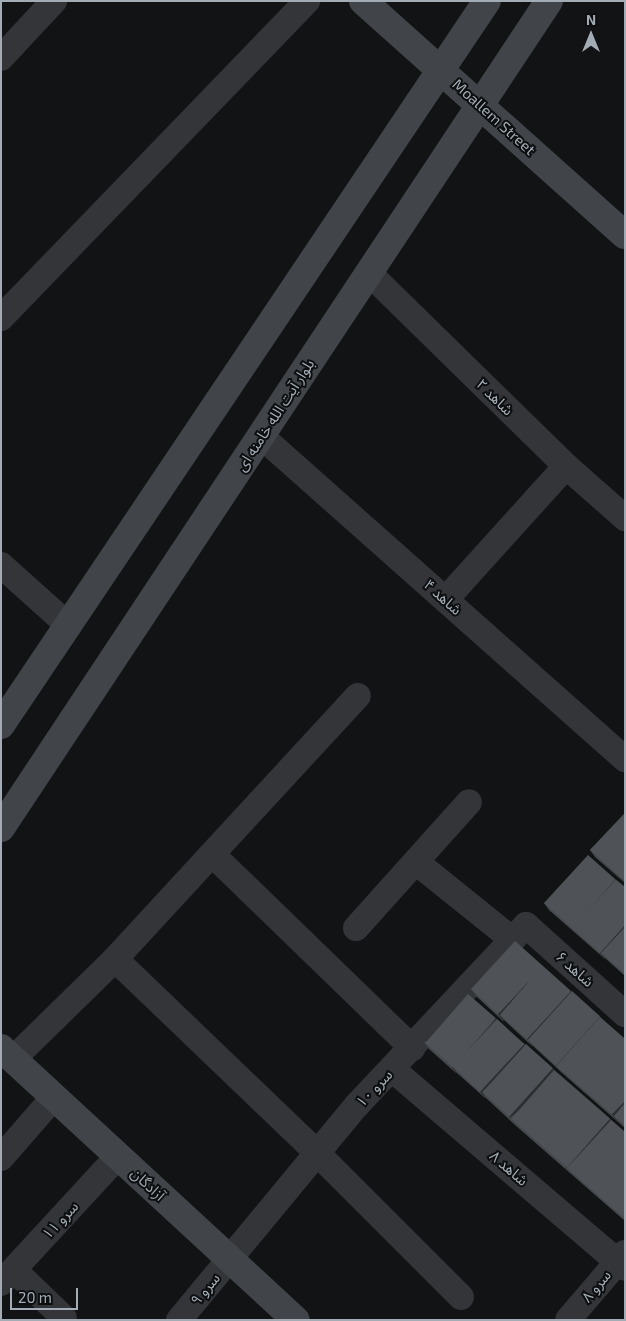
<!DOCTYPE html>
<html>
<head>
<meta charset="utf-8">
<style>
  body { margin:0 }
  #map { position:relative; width:626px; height:1321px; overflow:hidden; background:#121314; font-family:"Exo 2","Noto Sans Arabic",sans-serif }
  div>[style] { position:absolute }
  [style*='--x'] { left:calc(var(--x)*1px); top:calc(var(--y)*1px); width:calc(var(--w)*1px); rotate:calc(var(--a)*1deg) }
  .street>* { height:26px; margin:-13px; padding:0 13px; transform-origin:13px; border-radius:13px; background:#333539 }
  .secondary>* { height:28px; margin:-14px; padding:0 14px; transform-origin:14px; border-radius:14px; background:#414449 }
  .wall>* { inset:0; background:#45484c }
  .shaded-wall>* { inset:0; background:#2c2f31 }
  .building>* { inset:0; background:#4f5357; transform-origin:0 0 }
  span { translate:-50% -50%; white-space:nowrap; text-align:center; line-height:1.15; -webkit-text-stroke:4px #0d0e0f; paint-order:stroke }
  .street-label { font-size:15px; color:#a3acb5 }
  .frame { position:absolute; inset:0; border:2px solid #a3acb5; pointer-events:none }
  .north { position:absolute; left:566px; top:10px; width:50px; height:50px; -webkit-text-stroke:4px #0d0e0f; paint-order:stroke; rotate:0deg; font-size:14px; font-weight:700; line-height:20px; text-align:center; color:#a3acb5 }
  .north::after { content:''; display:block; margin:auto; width:18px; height:22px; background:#a3acb5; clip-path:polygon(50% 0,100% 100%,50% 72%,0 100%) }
  .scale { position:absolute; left:10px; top:1288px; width:68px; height:22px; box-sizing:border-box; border:2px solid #a3acb5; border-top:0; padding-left:6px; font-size:15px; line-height:18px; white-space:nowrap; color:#a3acb5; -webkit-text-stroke:4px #0d0e0f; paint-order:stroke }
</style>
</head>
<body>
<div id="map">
  <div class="street">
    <div style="--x:1;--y:58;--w:78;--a:-47.1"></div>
    <div style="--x:369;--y:273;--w:276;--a:44.4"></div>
    <div style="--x:566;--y:466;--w:79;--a:41.4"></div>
    <div style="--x:1;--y:318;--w:441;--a:-46"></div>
    <div style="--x:261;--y:436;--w:487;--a:41.6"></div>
    <div style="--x:1;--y:565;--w:91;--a:41.9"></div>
    <div style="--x:446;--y:599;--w:179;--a:-47.9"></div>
    <div style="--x:212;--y:854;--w:279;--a:44.1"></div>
    <div style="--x:416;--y:862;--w:124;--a:38.8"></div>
    <div style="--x:356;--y:928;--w:169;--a:-48.1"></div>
    <div style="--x:115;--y:959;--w:279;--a:43.8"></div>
    <div style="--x:316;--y:1152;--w:205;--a:45"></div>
    <div style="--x:13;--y:1059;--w:143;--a:-44.4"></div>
    <div style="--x:115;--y:959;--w:358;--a:-47.3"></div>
    <div style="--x:392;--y:1069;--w:306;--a:40.5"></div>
    <div style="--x:1;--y:1158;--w:81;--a:-49"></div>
    <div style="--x:14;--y:1270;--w:69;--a:43.8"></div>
    <div style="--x:1;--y:1283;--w:173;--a:-47.3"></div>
    <div style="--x:179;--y:1320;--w:279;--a:-50.4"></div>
    <div style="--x:357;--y:1105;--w:247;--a:-46.8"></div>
    <div style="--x:526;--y:925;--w:133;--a:42"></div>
    <div style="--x:568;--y:1320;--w:88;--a:-49.6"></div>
  </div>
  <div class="secondary">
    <div style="--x:363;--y:1;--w:351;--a:41.8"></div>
    <div style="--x:1;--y:725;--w:872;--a:-56.13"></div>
    <div style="--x:1;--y:828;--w:992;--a:-56.47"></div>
    <div style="--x:1;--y:1048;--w:401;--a:42.7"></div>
  </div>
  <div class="wall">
    <div style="clip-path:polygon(625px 813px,625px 883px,595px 857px,590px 850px)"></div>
    <div style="clip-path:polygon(615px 879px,625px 887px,625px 976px,605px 958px,605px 959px,549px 910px,544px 903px)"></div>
    <div style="clip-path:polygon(471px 989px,571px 992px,625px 1039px,625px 1128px,561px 1072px,559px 1070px,532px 1045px,532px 1046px,504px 1020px,503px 1021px,476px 996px)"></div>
    <div style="clip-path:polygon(496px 1019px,625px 1132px,625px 1221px,515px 1125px,486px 1098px,485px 1098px,457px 1073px,456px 1073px,429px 1049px,424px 1042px)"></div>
  </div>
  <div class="shaded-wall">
    <div style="clip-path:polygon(625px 925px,625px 937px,601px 953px,605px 958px,605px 959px,600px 953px)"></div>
    <div style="clip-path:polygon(530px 980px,500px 1015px,504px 1020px,503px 1021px,498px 1014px)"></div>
    <div style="clip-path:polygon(571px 991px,575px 998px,528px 1040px,532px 1045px,532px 1046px,527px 1039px)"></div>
    <div style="clip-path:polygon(600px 1016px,604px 1023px,557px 1067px,556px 1064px)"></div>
    <div style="clip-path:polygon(496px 1018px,500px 1025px,453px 1067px,457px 1073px,456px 1073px,452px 1067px)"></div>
    <div style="clip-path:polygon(524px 1044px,529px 1050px,482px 1092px,486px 1098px,485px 1098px,480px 1092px)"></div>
    <div style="clip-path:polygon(553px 1068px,558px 1075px,510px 1118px,514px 1123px,509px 1117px)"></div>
    <div style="clip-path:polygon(625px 1101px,625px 1112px,614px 1116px,617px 1121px,612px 1114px)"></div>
    <div style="clip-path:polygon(610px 1119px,614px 1125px,567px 1168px,570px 1173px,566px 1167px)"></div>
  </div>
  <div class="building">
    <div style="clip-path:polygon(625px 813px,625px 881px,590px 850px)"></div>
    <div style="clip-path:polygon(588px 855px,615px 879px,584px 915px,616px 880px,625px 887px,625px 925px,600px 953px,544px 903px)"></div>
    <div style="clip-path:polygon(625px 927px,625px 974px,601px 953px)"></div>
    <div style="clip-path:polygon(515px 941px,571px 991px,527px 1039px,500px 1015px,530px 980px,498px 1014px,471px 989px)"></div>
    <div style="left:572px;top:991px;width:38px;height:66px;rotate:42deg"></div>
    <div style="left:468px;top:994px;width:37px;height:65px;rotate:41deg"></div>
    <div style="clip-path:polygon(600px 1017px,625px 1039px,625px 1101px,612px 1114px,556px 1066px)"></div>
    <div style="left:497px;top:1019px;width:37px;height:65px;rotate:43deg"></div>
    <div style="left:526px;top:1044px;width:36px;height:65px;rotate:42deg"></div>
    <div style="left:554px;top:1070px;width:74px;height:65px;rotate:41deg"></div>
    <div style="clip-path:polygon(625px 1103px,625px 1125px,614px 1116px)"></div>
    <div style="clip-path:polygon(611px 1120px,625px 1132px,625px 1215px,623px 1217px,567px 1168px)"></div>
  </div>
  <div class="street-label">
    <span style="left:494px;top:117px;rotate:42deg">Moallem Street</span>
    <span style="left:495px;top:397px;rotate:44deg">شاهد ۲</span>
    <span style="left:275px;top:415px;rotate:-57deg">بلوار آیت الله خامنه ای</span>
    <span style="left:443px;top:597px;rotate:42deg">شاهد ۴</span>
    <span style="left:575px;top:969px;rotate:42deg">شاهد ۶</span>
    <span style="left:374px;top:1088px;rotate:-46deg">سرو ۱۰</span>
    <span style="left:509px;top:1168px;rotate:41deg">شاهد ۸</span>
    <span style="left:148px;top:1184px;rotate:43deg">آزادگان</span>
    <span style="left:60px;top:1220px;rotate:-47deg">سرو ۱۱</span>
    <span style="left:596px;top:1286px;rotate:-50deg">سرو ۸</span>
    <span style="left:205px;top:1289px;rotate:-50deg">سرو ۹</span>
  </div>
  <div class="frame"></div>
  <div class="north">N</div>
  <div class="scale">20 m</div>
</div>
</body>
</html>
